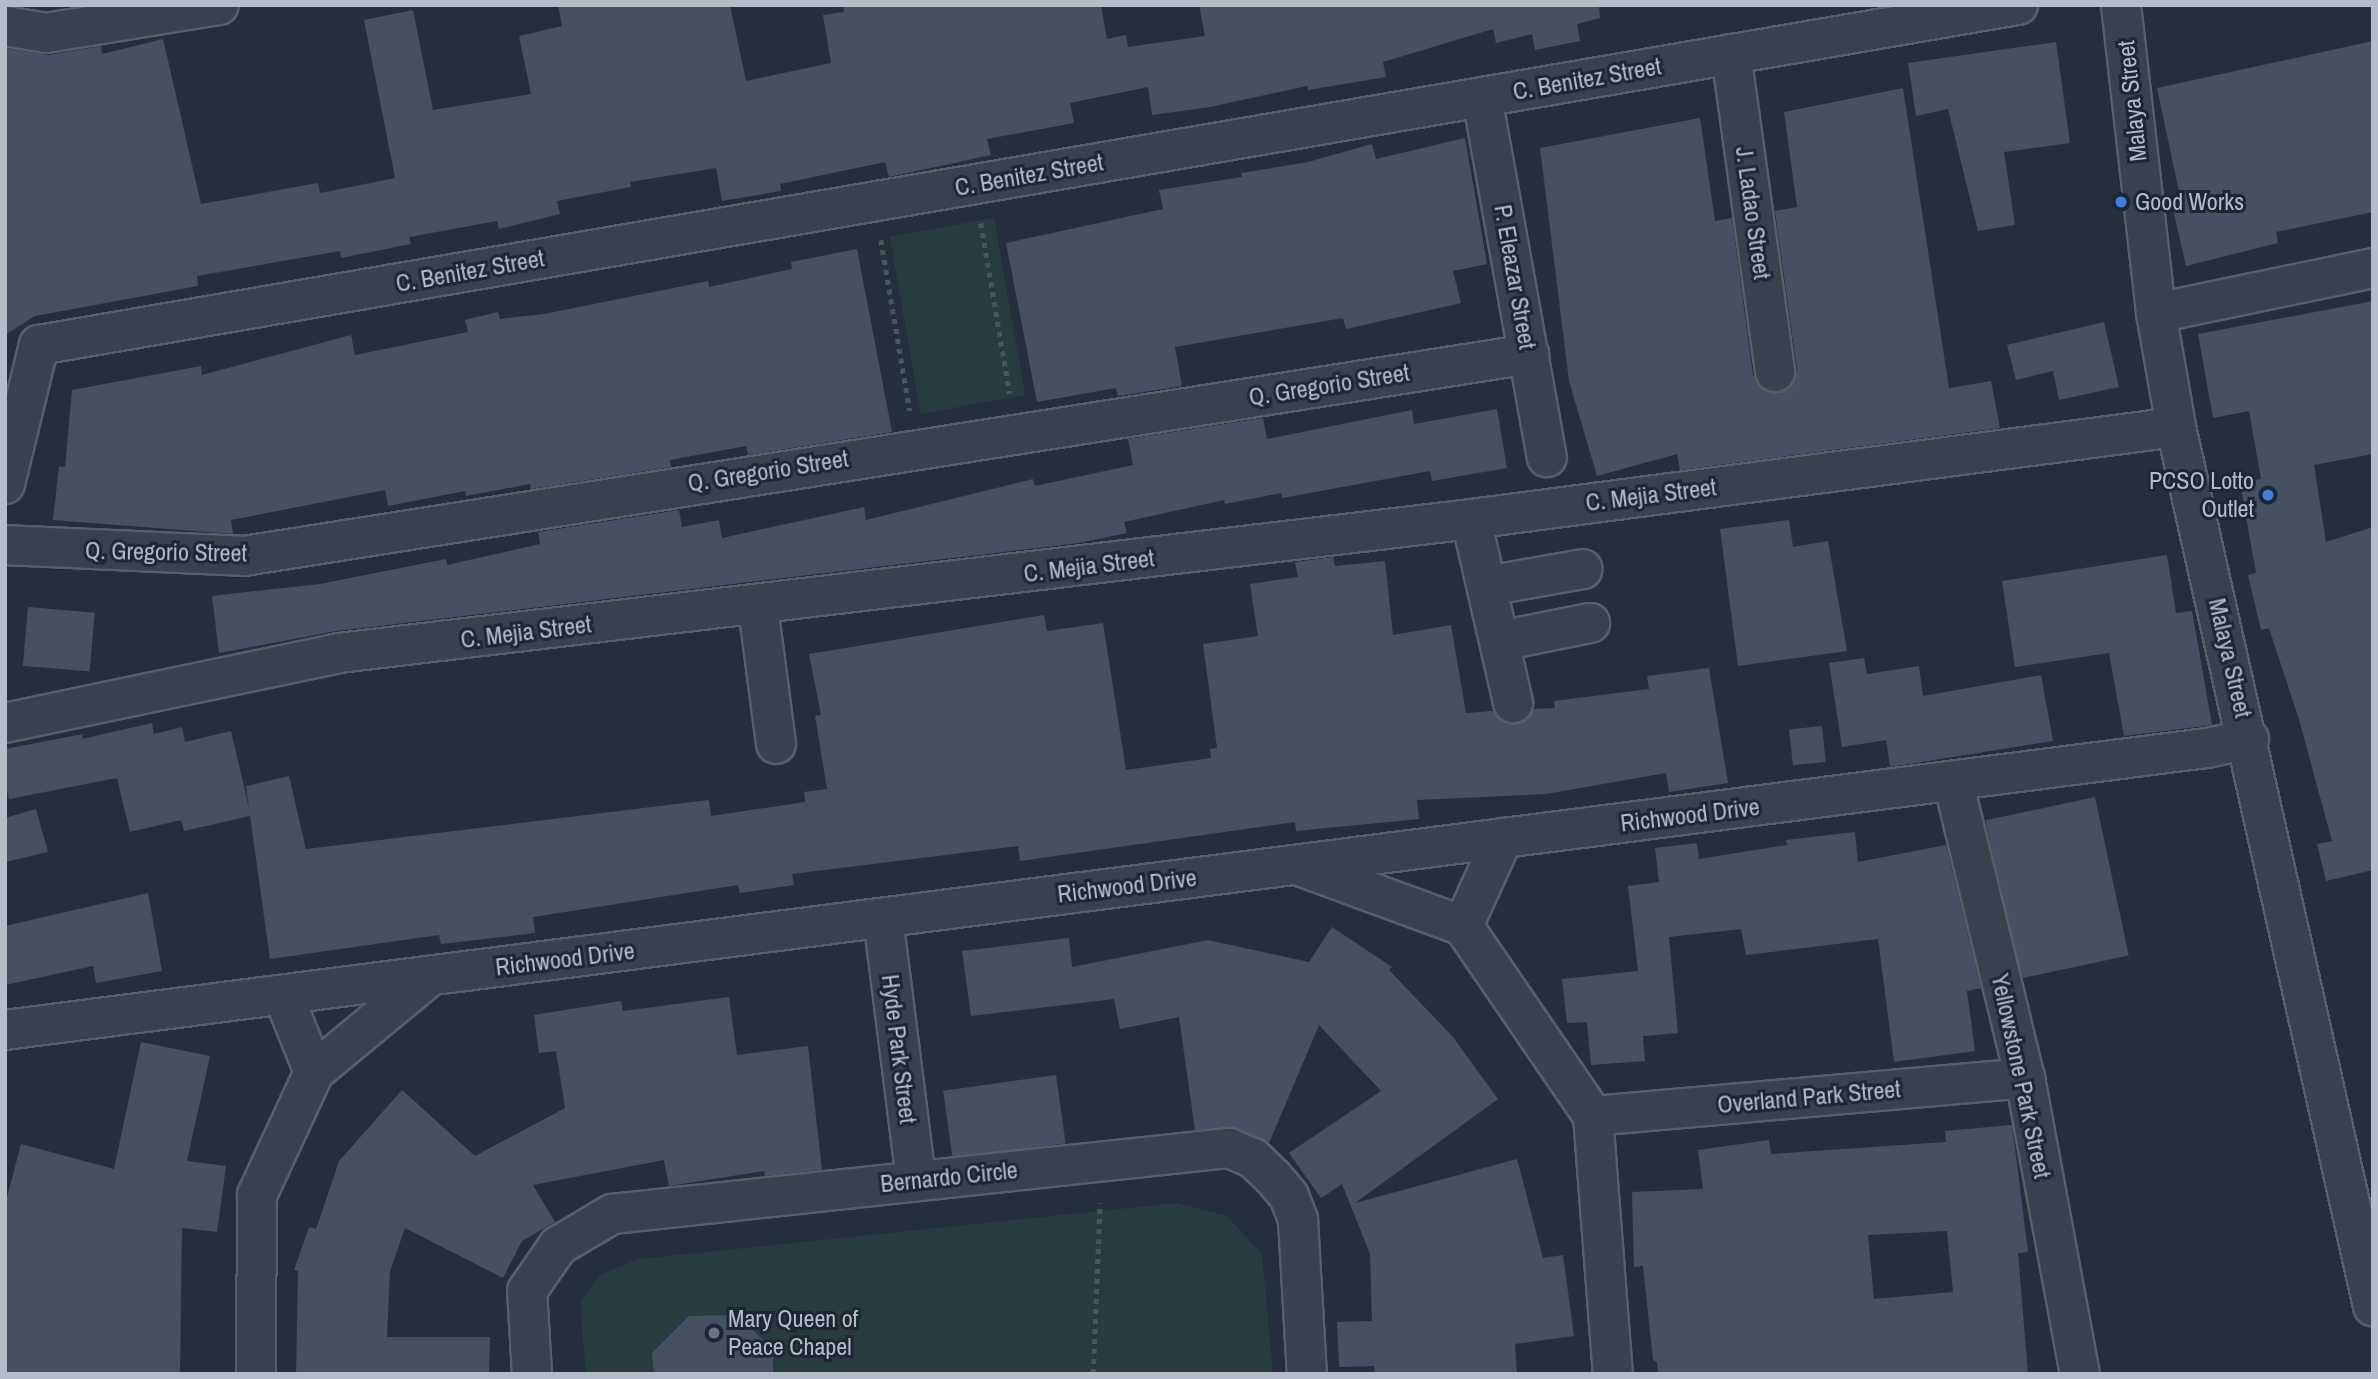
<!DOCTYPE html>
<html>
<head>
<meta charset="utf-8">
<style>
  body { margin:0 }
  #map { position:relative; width:2378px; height:1379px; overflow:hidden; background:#242f3e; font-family:"Archivo Narrow",sans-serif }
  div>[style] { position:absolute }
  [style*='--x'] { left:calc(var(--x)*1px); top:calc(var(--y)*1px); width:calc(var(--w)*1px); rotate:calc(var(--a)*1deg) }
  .green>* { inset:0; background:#263c3f; transform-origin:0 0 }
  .building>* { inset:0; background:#455162; transform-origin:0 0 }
  .path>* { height:4.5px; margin-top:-2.25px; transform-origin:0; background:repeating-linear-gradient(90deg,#44595c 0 5px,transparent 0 10px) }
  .roads { filter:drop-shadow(2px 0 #565f6c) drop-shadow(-2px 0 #565f6c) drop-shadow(0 2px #565f6c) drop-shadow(0 -2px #565f6c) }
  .minor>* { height:38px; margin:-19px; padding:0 19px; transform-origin:19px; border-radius:19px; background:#38414e }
  .dots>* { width:19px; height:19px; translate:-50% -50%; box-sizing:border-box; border:4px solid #1d2633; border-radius:50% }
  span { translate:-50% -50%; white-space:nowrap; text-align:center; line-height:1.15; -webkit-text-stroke:6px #1d2633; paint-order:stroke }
  .street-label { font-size:24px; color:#b4bcc9 }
  .poi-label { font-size:24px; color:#b4bcc9 }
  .left { translate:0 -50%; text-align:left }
  .right { translate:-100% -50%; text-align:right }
  .frame { position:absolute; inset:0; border:7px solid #b4bcc9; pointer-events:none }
</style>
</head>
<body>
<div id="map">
  <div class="green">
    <div style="left:994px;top:218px;width:180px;height:106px;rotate:80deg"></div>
    <div style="clip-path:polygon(1176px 1203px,1227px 1216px,1262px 1254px,1273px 1374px,586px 1374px,580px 1302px,600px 1275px,639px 1259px)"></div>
  </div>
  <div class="building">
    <div style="clip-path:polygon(558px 5px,730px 5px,746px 81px,831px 63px,823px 15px,844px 12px,843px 5px,1101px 5px,1107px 39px,1126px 35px,1128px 47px,1205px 36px,1199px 5px,1599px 5px,1600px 18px,1577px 24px,1580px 41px,1535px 50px,1532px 34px,1496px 43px,1493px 29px,1383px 62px,1386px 77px,1308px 90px,1307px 86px,1210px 107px,1152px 115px,1148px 87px,1070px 103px,1074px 123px,987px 139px,991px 155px,889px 177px,885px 162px,780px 184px,781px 191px,722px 201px,716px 168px,630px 182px,631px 187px,557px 201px,560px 214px,499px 229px,497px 221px,409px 237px,411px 244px,341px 258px,340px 251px,197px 276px,198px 286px,35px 316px,5px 335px,5px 48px,49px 55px,101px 46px,102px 54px,163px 39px,201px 204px,318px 183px,320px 193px,395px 178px,364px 20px,413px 10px,433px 110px,531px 94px,519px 36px,562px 26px)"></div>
    <div style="clip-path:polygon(2373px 41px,2373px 212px,2276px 232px,2278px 243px,2186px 266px,2173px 209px,2182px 206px,2157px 88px)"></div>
    <div style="clip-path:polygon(2056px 42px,2070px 143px,2004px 152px,2015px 225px,1978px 231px,1948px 109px,1916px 116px,1908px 63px)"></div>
    <div style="clip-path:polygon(1903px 88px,1949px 388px,1991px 381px,2000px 428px,1680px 470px,1677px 454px,1597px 476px,1569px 381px,1540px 148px,1700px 118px,1715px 221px,1732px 218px,1753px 375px,1766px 392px,1779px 393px,1789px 389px,1797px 370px,1775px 211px,1797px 207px,1784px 112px)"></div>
    <div style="clip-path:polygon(1465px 138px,1487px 264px,1453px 271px,1461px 303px,1346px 329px,1343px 318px,1175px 347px,1182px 386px,1118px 396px,1116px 388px,1037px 402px,1006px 243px,1163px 209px,1159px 190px,1242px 177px,1241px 173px,1308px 162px,1372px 144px,1376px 159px)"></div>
    <div style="clip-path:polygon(857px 249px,892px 432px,748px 455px,746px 446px,670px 460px,671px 467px,531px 489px,530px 484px,466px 496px,465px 491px,388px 506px,385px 490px,231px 520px,233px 534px,53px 520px,59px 466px,65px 467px,72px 390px,201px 366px,202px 375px,351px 335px,355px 355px,468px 332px,465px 320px,498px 312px,500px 319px,544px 314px,708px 281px,709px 287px,792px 269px,791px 262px)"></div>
    <div style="clip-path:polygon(2373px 301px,2373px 454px,2314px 465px,2326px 542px,2373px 527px,2373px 870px,2326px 881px,2317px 844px,2332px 841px,2300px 723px,2269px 628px,2261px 630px,2248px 575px,2256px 573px,2240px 482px,2261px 479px,2249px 411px,2213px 418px,2198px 334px)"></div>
    <div style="clip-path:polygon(2104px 322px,2119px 387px,2059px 400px,2053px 371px,2016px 380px,2007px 345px)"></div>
    <div style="clip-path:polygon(1497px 409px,1507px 468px,1432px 481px,1430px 471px,1282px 498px,1281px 493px,1225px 504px,1224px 500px,1124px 522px,1127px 533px,1079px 543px,336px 631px,219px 653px,212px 596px,320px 584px,446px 559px,447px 565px,540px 544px,538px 532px,679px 510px,682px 527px,719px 520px,722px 538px,864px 507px,866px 520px,1033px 479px,1035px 486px,1133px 465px,1128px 439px,1263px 418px,1267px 439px,1412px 410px,1414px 424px)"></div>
    <div style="clip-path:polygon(1789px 520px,1793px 547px,1828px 541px,1847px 651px,1738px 666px,1720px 529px)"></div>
    <div style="clip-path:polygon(2167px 555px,2176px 613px,2192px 611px,2212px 725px,2124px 736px,2109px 653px,2015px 667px,2002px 581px)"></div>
    <div style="clip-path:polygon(1333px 557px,1335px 566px,1385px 561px,1393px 635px,1451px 625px,1466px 713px,1493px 711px,1506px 724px,1517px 724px,1534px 709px,1555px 708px,1554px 701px,1649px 689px,1647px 676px,1709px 668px,1728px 783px,1669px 792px,1666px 773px,1546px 794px,1417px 800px,1419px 819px,1296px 831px,1295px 822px,1020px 861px,1018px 846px,792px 874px,794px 885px,740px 893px,738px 885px,533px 917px,535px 933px,441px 944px,439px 935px,270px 959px,250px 816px,184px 831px,181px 820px,130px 832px,117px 778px,9px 799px,5px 782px,5px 749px,83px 734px,82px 739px,152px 723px,154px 734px,182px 727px,185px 742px,231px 731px,249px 808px,246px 786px,289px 776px,306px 849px,709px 800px,711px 816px,805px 802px,804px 792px,827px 789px,815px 716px,821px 715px,809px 654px,1044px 615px,1047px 631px,1103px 623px,1126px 770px,1211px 758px,1210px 749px,1217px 748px,1203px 644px,1258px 636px,1250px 584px,1298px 577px,1295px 562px)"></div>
    <div style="left:28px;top:607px;width:67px;height:59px;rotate:5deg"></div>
    <div style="clip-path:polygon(1864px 658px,1867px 674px,1919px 666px,1923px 696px,2041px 675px,2053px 741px,1890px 767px,1886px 740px,1842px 747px,1829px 663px)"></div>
    <div style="left:1822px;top:726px;width:36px;height:33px;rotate:84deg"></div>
    <div style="left:2095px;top:797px;width:162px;height:112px;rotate:78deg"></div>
    <div style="clip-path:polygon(36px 809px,48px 852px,5px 862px,5px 818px)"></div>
    <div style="clip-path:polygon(1855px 832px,1858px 862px,1946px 845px,1981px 988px,1967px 991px,1975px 1051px,1894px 1062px,1878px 939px,1746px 955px,1741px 929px,1669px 937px,1678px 1033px,1643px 1036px,1645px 1061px,1591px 1065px,1587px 1022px,1567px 1023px,1562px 979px,1638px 971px,1628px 886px,1659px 882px,1655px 848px,1697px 843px,1699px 859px,1787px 845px,1786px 840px)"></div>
    <div style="clip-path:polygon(148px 893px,162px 971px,96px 983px,93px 966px,5px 985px,5px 926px)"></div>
    <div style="clip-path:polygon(1332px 927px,1392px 967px,1389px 970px,1453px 1037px,1498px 1099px,1355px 1203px,1517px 1159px,1543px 1258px,1563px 1255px,1574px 1336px,1515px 1344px,1517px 1374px,1375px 1374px,1374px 1366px,1339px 1367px,1337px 1322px,1372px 1321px,1370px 1254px,1342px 1184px,1321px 1198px,1289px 1153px,1381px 1091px,1319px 1025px,1269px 1143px,1237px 1128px,1195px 1130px,1179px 1017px,1120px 1029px,1114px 999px,971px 1016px,962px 951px,1069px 938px,1072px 967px,1208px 940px,1309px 962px)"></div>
    <div style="clip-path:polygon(729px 997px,737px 1055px,808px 1046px,822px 1170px,765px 1176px,764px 1171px,669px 1186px,664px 1160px,533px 1185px,555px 1222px,522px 1241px,503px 1278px,405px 1228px,390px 1271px,387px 1337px,490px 1337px,489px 1374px,296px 1374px,298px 1271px,294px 1270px,309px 1227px,316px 1229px,339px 1161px,402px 1090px,475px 1156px,565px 1108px,556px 1051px,539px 1053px,534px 1015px,621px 1001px,623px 1011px)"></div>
    <div style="clip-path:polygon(141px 1042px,210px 1056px,187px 1161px,226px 1166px,217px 1232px,182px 1228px,180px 1374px,5px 1374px,5px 1205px,21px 1144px,114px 1169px)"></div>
    <div style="left:1056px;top:1075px;width:69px;height:114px;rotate:82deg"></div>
    <div style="clip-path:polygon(evenodd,2012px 1125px,2028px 1252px,2018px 1253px,2028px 1374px,1658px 1374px,1657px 1362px,1653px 1360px,1643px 1266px,1634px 1267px,1632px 1192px,1703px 1189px,1698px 1150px,1769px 1140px,1771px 1154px,1946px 1142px,1945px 1131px,2012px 1125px,1947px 1231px,1953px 1292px,1874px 1299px,1868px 1235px,1947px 1231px)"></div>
    <div style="clip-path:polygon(738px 1315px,773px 1350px,773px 1374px,654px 1374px,652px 1353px,689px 1316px)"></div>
  </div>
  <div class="path">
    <div style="--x:981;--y:223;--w:173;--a:80.4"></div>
    <div style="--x:881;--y:240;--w:173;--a:80.4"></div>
    <div style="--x:1093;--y:1374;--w:171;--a:-87.7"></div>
  </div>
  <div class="roads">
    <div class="minor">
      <div style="--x:2121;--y:5;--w:310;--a:83.5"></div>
      <div style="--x:2156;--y:313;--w:116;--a:80"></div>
      <div style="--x:2176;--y:427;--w:901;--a:77.37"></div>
      <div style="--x:5;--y:26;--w:42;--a:9.7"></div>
      <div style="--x:46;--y:33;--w:175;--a:-9.2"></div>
      <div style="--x:1731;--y:54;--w:321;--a:82.1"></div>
      <div style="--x:1482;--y:97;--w:366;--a:79.8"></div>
      <div style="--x:2156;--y:313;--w:222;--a:-11.7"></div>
      <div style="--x:5;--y:484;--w:143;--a:-76.3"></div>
      <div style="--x:39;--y:345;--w:2008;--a:-9.75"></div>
      <div style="--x:1471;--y:519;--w:189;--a:77.1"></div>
      <div style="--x:5;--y:545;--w:239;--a:2.6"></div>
      <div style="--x:244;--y:556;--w:1301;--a:-8.93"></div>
      <div style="--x:1487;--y:586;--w:97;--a:-10"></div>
      <div style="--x:758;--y:607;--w:138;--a:82.5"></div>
      <div style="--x:1500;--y:641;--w:92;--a:-11.3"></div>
      <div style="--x:5;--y:723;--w:341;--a:-11.8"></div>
      <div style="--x:339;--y:653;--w:1140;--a:-6.75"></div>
      <div style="--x:1471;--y:519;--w:711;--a:-7.43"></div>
      <div style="--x:1953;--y:781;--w:306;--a:76.4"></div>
      <div style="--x:2025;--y:1078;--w:301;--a:79.5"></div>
      <div style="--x:1302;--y:867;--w:171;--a:20.1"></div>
      <div style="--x:1463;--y:926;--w:230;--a:55.6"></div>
      <div style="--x:1593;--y:1116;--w:259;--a:85.6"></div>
      <div style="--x:883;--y:918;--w:265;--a:82.8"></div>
      <div style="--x:1463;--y:926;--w:97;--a:-65.6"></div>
      <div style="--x:283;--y:995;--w:83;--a:68.1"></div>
      <div style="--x:5;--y:1030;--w:2220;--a:-7.3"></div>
      <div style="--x:2207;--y:748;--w:43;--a:-12.1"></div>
      <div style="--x:1593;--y:1116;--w:434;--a:-5"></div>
      <div style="--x:256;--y:1374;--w:179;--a:-89.7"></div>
      <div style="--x:257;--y:1195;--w:136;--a:-65.1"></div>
      <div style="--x:314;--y:1072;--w:151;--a:-39.6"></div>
      <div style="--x:532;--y:1374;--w:83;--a:-93.4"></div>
      <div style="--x:527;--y:1291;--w:55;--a:-55.4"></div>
      <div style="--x:558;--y:1246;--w:63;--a:-30.7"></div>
      <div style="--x:612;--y:1214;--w:621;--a:-6.11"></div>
      <div style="--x:1229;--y:1148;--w:26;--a:23"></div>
      <div style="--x:1253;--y:1158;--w:28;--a:44"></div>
      <div style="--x:1273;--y:1177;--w:25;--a:50"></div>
      <div style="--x:1289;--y:1196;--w:26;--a:69"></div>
      <div style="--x:1298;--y:1220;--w:154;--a:86.7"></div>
    </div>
  </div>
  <div class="dots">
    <div style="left:2121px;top:202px;background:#3f7fe0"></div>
    <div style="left:2268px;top:495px;background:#3f7fe0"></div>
    <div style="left:714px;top:1333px;background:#6b7280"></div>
  </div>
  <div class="street-label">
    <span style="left:1587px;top:79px;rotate:-10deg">C. Benitez Street</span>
    <span style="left:2132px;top:101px;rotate:-96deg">Malaya Street</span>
    <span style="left:1029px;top:175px;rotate:-10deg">C. Benitez Street</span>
    <span style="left:1753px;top:213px;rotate:82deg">J. Ladao Street</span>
    <span style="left:470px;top:271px;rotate:-10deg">C. Benitez Street</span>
    <span style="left:1515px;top:277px;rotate:80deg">P. Eleazar Street</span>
    <span style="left:1329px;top:385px;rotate:-9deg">Q. Gregorio Street</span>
    <span style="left:768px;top:471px;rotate:-9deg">Q. Gregorio Street</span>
    <span style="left:1651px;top:495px;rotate:-7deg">C. Mejia Street</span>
    <span style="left:166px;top:552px;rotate:1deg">Q. Gregorio Street</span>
    <span style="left:1089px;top:566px;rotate:-7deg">C. Mejia Street</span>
    <span style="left:526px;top:632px;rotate:-7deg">C. Mejia Street</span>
    <span style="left:2230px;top:658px;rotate:77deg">Malaya Street</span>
    <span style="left:1690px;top:815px;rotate:-7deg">Richwood Drive</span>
    <span style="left:1127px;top:886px;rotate:-7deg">Richwood Drive</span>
    <span style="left:565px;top:959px;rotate:-7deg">Richwood Drive</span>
    <span style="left:899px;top:1049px;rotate:83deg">Hyde Park Street</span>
    <span style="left:2021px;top:1076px;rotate:78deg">Yellowstone Park Street</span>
    <span style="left:1809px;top:1097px;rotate:-5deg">Overland Park Street</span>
    <span style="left:949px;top:1177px;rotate:-6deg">Bernardo Circle</span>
  </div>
  <div class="poi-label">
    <span class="left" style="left:2135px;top:202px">Good Works</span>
    <span class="right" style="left:2254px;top:495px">PCSO Lotto<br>Outlet</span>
    <span class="left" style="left:728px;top:1333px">Mary Queen of<br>Peace Chapel</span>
  </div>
  <div class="frame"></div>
</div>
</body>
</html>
